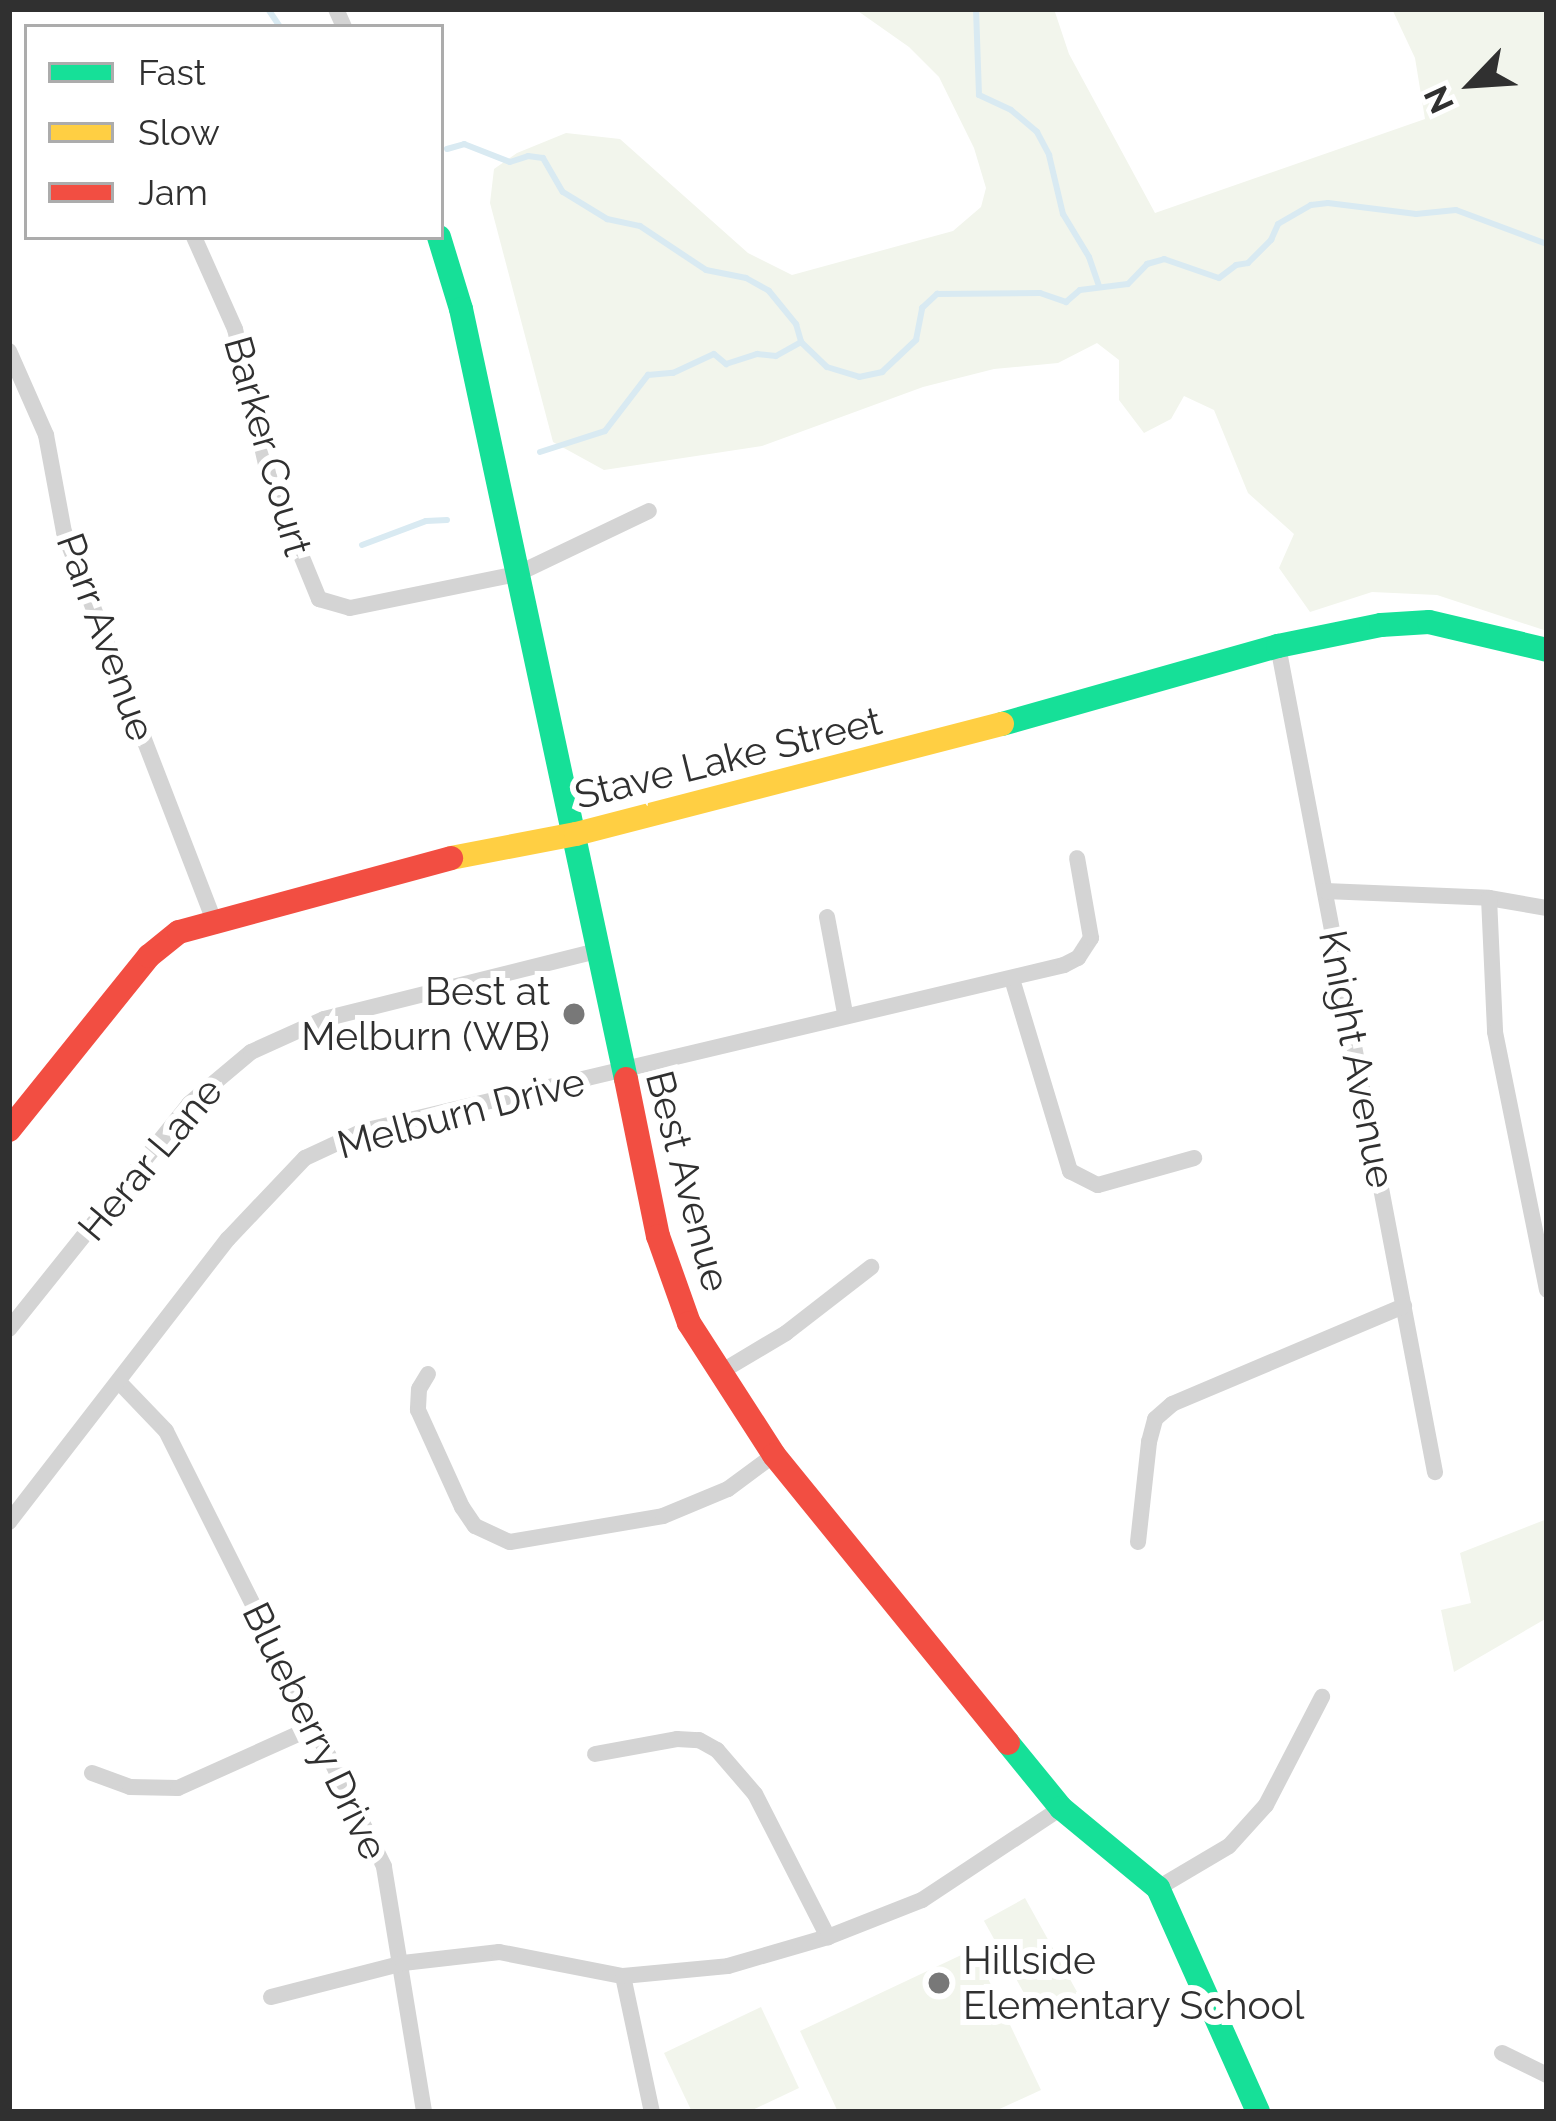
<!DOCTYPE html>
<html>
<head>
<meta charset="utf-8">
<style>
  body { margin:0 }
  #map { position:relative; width:1556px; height:2121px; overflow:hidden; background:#fff; font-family:Raleway,sans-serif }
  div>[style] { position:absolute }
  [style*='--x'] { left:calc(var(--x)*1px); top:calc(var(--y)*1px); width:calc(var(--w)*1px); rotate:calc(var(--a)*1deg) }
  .green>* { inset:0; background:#f2f5ec; transform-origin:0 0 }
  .stream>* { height:6px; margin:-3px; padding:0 3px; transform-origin:3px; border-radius:3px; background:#d9eaf2 }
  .street>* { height:16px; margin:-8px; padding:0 8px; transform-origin:8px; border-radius:8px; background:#d4d4d4 }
  .fast>* { height:24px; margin:-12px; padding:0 12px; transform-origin:12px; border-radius:12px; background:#16e098 }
  .slow>* { height:24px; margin:-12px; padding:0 12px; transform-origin:12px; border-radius:12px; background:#ffcf43 }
  .jam>* { height:24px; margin:-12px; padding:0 12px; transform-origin:12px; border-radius:12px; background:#f24e42 }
  .dots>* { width:33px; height:33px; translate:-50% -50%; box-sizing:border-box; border:6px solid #fff; border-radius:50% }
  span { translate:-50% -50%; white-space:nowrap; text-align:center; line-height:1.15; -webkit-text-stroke:12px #fff; paint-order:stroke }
  .street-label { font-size:39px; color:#303030 }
  .poi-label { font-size:39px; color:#303030 }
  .right { translate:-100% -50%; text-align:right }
  .left { translate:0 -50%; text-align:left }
  .frame { position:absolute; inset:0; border:12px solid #303030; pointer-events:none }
  .legend { position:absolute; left:24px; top:24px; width:420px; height:216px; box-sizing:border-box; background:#fff; border:3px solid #acacac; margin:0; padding:15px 21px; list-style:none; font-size:36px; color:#303030 }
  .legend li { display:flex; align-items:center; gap:24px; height:60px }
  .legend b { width:60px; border:3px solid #acacac }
  .north { position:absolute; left:1412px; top:24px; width:120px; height:120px; -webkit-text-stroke:9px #fff; paint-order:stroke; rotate:245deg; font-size:33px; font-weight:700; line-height:48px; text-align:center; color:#303030 }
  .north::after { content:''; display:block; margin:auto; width:42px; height:54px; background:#303030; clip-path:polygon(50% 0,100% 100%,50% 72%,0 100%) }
</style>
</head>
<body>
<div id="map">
  <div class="green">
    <div style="clip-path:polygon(855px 9px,1054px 9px,1069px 54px,1155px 213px,1425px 119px,1415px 58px,1392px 9px,1547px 9px,1547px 631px,1437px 595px,1372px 592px,1310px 612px,1279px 568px,1294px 534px,1248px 493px,1214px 410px,1184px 396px,1171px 419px,1144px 433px,1119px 400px,1119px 360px,1097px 343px,1058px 363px,994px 369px,923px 387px,762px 446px,604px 470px,553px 442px,490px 203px,494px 169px,517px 153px,566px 133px,620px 139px,748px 253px,792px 275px,953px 231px,981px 207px,986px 188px,974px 148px,939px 77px,909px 47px)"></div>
    <div style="clip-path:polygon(1547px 1519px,1547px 1618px,1454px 1672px,1441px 1610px,1471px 1603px,1460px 1553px)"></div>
    <div style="left:1025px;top:1898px;width:116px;height:47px;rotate:61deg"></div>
    <div style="clip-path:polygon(974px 1949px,1041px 2090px,993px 2112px,838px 2112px,800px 2031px)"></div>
    <div style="clip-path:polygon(761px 2007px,799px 2088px,748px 2112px,692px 2112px,664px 2053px)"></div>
  </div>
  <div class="stream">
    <div style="--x:268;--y:9;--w:22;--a:56"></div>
    <div style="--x:976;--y:9;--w:86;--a:88"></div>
    <div style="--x:979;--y:95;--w:35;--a:25"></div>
    <div style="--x:1011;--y:110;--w:34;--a:40"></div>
    <div style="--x:1037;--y:132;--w:26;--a:62"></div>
    <div style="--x:1049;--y:155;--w:61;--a:76.7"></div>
    <div style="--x:1063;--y:214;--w:50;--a:58.8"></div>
    <div style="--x:1089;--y:257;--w:31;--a:71"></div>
    <div style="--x:447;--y:149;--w:18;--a:-16"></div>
    <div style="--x:464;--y:144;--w:49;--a:21.4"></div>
    <div style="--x:510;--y:162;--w:19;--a:-18"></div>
    <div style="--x:528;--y:156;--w:15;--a:8"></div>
    <div style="--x:543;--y:158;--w:39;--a:60"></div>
    <div style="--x:563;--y:192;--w:52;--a:31.5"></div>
    <div style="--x:607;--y:219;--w:34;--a:12"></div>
    <div style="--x:640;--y:226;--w:79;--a:33.7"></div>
    <div style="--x:706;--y:270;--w:41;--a:11.3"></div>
    <div style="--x:746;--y:278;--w:26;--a:29"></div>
    <div style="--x:769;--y:291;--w:43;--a:50.7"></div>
    <div style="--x:796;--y:324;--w:19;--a:74"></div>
    <div style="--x:540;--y:452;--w:68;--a:-17.9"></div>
    <div style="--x:605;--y:431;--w:71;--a:-52.5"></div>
    <div style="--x:648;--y:375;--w:25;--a:-5"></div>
    <div style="--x:673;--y:373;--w:45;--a:-24.9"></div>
    <div style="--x:714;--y:354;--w:16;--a:40"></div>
    <div style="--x:726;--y:364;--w:33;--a:-18"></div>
    <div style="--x:757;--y:354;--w:19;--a:6"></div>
    <div style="--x:776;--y:356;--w:29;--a:-29"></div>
    <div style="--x:801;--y:342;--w:36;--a:44"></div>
    <div style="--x:827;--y:367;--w:34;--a:17"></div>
    <div style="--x:859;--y:377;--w:24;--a:-12"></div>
    <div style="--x:882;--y:372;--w:47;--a:-43.3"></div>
    <div style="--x:916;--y:340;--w:33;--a:-79"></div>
    <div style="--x:922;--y:308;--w:21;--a:-43"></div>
    <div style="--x:937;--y:294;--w:103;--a:-0.6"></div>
    <div style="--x:1040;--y:293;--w:28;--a:19"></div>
    <div style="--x:1066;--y:302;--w:18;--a:-41"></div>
    <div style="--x:1080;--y:290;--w:48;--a:-7.1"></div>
    <div style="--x:1128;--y:284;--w:28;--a:-46"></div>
    <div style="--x:1147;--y:264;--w:18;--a:-16"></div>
    <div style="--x:1164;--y:259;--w:58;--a:19.1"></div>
    <div style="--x:1219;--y:278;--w:21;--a:-37"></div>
    <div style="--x:1236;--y:265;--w:12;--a:-9"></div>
    <div style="--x:1248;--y:263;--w:33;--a:-45"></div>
    <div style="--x:1271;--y:240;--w:17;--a:-66"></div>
    <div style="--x:1278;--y:224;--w:38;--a:-30"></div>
    <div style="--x:1311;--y:205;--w:17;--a:-7"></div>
    <div style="--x:1328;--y:203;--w:89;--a:7.1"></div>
    <div style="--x:1416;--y:214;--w:40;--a:-5.7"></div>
    <div style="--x:1456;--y:210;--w:97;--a:20.5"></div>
    <div style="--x:362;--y:545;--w:68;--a:-20.6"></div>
    <div style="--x:426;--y:521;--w:21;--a:-3"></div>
  </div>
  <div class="street">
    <div style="--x:336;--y:9;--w:20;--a:66"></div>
    <div style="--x:194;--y:237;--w:101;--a:66"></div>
    <div style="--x:235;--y:329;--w:152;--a:77.1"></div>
    <div style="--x:269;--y:477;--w:132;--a:67.7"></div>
    <div style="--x:319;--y:599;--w:32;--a:16"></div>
    <div style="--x:350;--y:608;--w:170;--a:-11.5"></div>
    <div style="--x:517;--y:574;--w:146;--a:-25.5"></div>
    <div style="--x:9;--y:351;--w:92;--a:66.2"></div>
    <div style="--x:46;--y:435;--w:99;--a:79.5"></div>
    <div style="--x:64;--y:532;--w:416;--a:68.9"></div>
    <div style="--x:1278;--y:646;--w:841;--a:79.24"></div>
    <div style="--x:1325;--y:891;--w:164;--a:2.4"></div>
    <div style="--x:1489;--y:898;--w:59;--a:9.8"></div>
    <div style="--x:1489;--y:898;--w:134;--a:87.4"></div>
    <div style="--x:1495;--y:1032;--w:263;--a:78.6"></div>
    <div style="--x:827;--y:917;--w:98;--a:79.4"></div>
    <div style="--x:1012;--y:979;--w:201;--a:73.2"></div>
    <div style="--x:1070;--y:1171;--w:31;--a:27"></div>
    <div style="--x:1098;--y:1185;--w:100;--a:-15.7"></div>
    <div style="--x:9;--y:1329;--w:288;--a:-51.3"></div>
    <div style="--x:189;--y:1104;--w:81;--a:-40"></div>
    <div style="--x:251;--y:1052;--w:80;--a:-24.3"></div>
    <div style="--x:324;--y:1019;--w:280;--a:-14"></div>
    <div style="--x:719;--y:1373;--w:78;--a:-30.8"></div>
    <div style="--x:786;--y:1333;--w:108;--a:-37.8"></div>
    <div style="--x:428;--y:1374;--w:17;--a:121"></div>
    <div style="--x:419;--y:1389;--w:21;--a:93"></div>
    <div style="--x:418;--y:1410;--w:107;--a:65.6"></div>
    <div style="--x:462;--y:1507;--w:23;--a:56"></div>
    <div style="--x:475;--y:1526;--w:38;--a:25"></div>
    <div style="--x:510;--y:1542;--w:155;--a:-9.6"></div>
    <div style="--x:663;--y:1516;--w:70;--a:-22.6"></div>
    <div style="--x:728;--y:1489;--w:57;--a:-36.5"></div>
    <div style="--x:120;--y:1383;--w:66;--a:46.2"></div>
    <div style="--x:166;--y:1431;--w:487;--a:63.4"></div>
    <div style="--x:384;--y:1867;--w:248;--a:80.7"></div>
    <div style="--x:9;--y:1522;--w:358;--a:-52.3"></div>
    <div style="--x:228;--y:1239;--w:112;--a:-46.5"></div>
    <div style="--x:305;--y:1158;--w:64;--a:-25"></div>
    <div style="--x:363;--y:1131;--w:720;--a:-13.32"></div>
    <div style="--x:1064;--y:965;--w:16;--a:-27"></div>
    <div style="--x:1078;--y:958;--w:24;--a:-57"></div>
    <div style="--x:1091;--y:938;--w:81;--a:-99.9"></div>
    <div style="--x:1138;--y:1542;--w:101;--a:-83.7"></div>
    <div style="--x:1149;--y:1442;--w:24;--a:-75"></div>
    <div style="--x:1155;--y:1419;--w:23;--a:-41"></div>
    <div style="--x:1172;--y:1404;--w:252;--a:-22.9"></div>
    <div style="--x:595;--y:1754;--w:83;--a:-10.4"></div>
    <div style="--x:677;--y:1739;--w:22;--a:3"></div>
    <div style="--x:699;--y:1740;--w:21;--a:29"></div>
    <div style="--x:717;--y:1750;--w:58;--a:49.2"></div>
    <div style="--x:755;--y:1794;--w:161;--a:63"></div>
    <div style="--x:92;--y:1773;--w:40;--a:20.2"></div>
    <div style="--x:130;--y:1787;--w:48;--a:1.2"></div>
    <div style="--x:178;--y:1788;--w:149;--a:-24.2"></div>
    <div style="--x:1158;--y:1888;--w:82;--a:-30.6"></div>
    <div style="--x:1229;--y:1846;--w:55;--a:-47.9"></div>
    <div style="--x:1266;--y:1805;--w:122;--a:-62.6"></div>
    <div style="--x:623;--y:1976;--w:139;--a:78"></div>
    <div style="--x:271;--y:1997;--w:136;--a:-14.4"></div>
    <div style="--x:403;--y:1963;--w:97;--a:-6.5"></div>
    <div style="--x:499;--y:1952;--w:126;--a:11"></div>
    <div style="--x:623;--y:1976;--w:105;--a:-5.4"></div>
    <div style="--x:728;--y:1966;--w:104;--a:-16.2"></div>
    <div style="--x:828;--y:1937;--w:101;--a:-21.5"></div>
    <div style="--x:922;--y:1900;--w:167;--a:-33.5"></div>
    <div style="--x:1502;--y:2053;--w:50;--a:26.1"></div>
  </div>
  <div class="fast">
    <div style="--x:439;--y:237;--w:75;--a:73"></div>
    <div style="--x:461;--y:309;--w:787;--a:77.91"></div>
    <div style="--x:1002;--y:724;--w:287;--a:-15.8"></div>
    <div style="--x:1278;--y:646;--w:105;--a:-11.5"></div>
    <div style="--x:1381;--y:625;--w:48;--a:-3.6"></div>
    <div style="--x:1429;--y:622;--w:121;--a:13.3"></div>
    <div style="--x:1008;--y:1743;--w:84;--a:50.8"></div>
    <div style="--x:1061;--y:1808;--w:126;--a:39.5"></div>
    <div style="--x:1158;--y:1888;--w:245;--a:65.9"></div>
  </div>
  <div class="slow">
    <div style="--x:451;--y:858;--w:127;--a:-10.9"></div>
    <div style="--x:576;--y:834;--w:440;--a:-14.5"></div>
  </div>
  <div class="jam">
    <div style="--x:626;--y:1079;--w:160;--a:78.5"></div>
    <div style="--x:658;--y:1236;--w:92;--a:70.4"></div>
    <div style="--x:689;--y:1323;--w:157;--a:57.2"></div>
    <div style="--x:774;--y:1455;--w:371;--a:50.9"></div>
    <div style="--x:9;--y:1130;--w:223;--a:-51.2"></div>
    <div style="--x:149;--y:956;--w:38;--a:-39"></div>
    <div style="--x:179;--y:932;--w:282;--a:-15.2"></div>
  </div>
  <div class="dots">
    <div style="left:574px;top:1014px;background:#787878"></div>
    <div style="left:939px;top:1983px;background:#787878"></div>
  </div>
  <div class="street-label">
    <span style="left:268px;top:446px;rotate:74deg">Barker Court</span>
    <span style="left:106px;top:637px;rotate:70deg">Parr Avenue</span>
    <span style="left:728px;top:758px;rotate:-14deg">Stave Lake Street</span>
    <span style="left:1357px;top:1059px;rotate:79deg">Knight Avenue</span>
    <span style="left:461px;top:1113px;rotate:-15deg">Melburn Drive</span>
    <span style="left:150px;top:1159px;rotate:-50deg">Herar Lane</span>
    <span style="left:688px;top:1181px;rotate:75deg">Best Avenue</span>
    <span style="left:315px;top:1731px;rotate:64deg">Blueberry Drive</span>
  </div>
  <div class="poi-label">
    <span class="right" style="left:550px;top:1014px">Best at<br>Melburn (WB)</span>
    <span class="left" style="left:963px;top:1983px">Hillside<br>Elementary School</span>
  </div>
  <div class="frame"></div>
  <ul class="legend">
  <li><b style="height:15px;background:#16e098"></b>Fast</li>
  <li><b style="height:15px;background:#ffcf43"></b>Slow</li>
  <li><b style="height:15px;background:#f24e42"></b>Jam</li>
  </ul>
  <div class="north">N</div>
</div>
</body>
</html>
